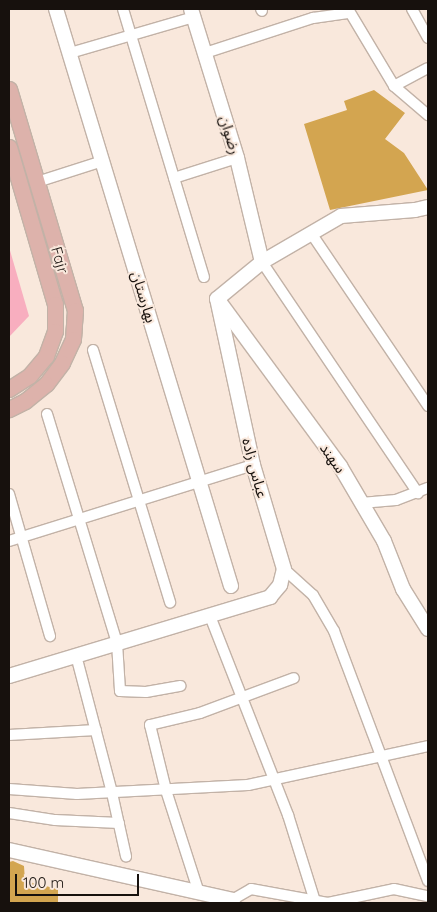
<!DOCTYPE html>
<html>
<head>
<meta charset="utf-8">
<style>
  body { margin:0 }
  #map { position:relative; width:437px; height:912px; overflow:hidden; background:#f9e8dc; font-family:Quicksand,"Noto Sans Arabic",sans-serif }
  div>[style] { position:absolute }
  [style*='--x'] { left:calc(var(--x)*1px); top:calc(var(--y)*1px); width:calc(var(--w)*1px); rotate:calc(var(--a)*1deg) }
  .green>* { inset:0; background:#f8aebf }
  .building>* { inset:0; background:#d3a550 }
  .roads { filter:drop-shadow(1px 0 #c2b2a7) drop-shadow(-1px 0 #c2b2a7) drop-shadow(0 1px #c2b2a7) drop-shadow(0 -1px #c2b2a7) }
  .street>* { height:10px; margin:-5px; padding:0 5px; transform-origin:5px; border-radius:5px; background:#fff }
  .secondary>* { height:14px; margin:-7px; padding:0 7px; transform-origin:7px; border-radius:7px; background:#fff }
  .primary>* { height:15px; margin:-7.5px; padding:0 7.5px; transform-origin:7.5px; border-radius:7.5px; background:#ddb2ab }
  span { translate:-50% -50%; white-space:nowrap; text-align:center; line-height:1.15; -webkit-text-stroke:4px #f9e8dc; paint-order:stroke }
  .street-label { font-size:15px; color:#17110d }
  .frame { position:absolute; inset:0; border:10px solid #17110d; pointer-events:none }
  .scale { position:absolute; left:15px; top:874px; width:124px; height:22px; box-sizing:border-box; border:2px solid #17110d; border-top:0; padding-left:6px; font-size:15px; line-height:18px; white-space:nowrap; color:#17110d; -webkit-text-stroke:4px #f9e8dc; paint-order:stroke }
</style>
</head>
<body>
<div id="map">
  <div class="green">
    <div style="clip-path:polygon(9px 247px,29px 316px,9px 337px)"></div>
  </div>
  <div class="building">
    <div style="clip-path:polygon(374px 90px,405px 113px,385px 139px,404px 153px,428px 190px,330px 210px,304px 124px,347px 110px,344px 101px)"></div>
    <div style="clip-path:polygon(13px 861px,24px 866px,25px 881px,58px 889px,58px 903px,9px 903px,9px 862px)"></div>
  </div>
  <div class="roads">
    <div class="street">
      <div style="--x:123;--y:9;--w:280;--a:73.2"></div>
      <div style="--x:261;--y:9;--w:2;--a:63"></div>
      <div style="--x:348;--y:9;--w:90;--a:59.1"></div>
      <div style="--x:394;--y:86;--w:45;--a:40.5"></div>
      <div style="--x:412;--y:9;--w:33;--a:61"></div>
      <div style="--x:70;--y:53;--w:129;--a:-16.2"></div>
      <div style="--x:205;--y:53;--w:114;--a:-18"></div>
      <div style="--x:313;--y:18;--w:37;--a:-8"></div>
      <div style="--x:394;--y:86;--w:38;--a:-28"></div>
      <div style="--x:174;--y:178;--w:66;--a:-17.6"></div>
      <div style="--x:37;--y:182;--w:69;--a:-17.7"></div>
      <div style="--x:311;--y:233;--w:209;--a:55.9"></div>
      <div style="--x:262;--y:262;--w:279;--a:56"></div>
      <div style="--x:93;--y:350;--w:264;--a:73"></div>
      <div style="--x:47;--y:414;--w:239;--a:73"></div>
      <div style="--x:117;--y:643;--w:48;--a:86.4"></div>
      <div style="--x:120;--y:691;--w:26;--a:2"></div>
      <div style="--x:146;--y:692;--w:35;--a:-10"></div>
      <div style="--x:9;--y:494;--w:148;--a:73.9"></div>
      <div style="--x:361;--y:503;--w:35;--a:-5"></div>
      <div style="--x:396;--y:500;--w:34;--a:-21"></div>
      <div style="--x:9;--y:541;--w:256;--a:-17.3"></div>
      <div style="--x:284;--y:569;--w:39;--a:42"></div>
      <div style="--x:313;--y:595;--w:42;--a:59.7"></div>
      <div style="--x:334;--y:631;--w:267;--a:69.4"></div>
      <div style="--x:210;--y:616;--w:214;--a:68.6"></div>
      <div style="--x:288;--y:815;--w:90;--a:72.6"></div>
      <div style="--x:78;--y:663;--w:134;--a:75.3"></div>
      <div style="--x:112;--y:793;--w:65;--a:77.5"></div>
      <div style="--x:9;--y:735;--w:87;--a:-3.3"></div>
      <div style="--x:9;--y:789;--w:68;--a:4.2"></div>
      <div style="--x:77;--y:794;--w:171;--a:-3"></div>
      <div style="--x:248;--y:785;--w:184;--a:-12.2"></div>
      <div style="--x:9;--y:813;--w:47;--a:8.7"></div>
      <div style="--x:55;--y:820;--w:64;--a:2.7"></div>
      <div style="--x:199;--y:893;--w:108;--a:-107.8"></div>
      <div style="--x:166;--y:790;--w:67;--a:-103.8"></div>
      <div style="--x:150;--y:725;--w:51;--a:-13.5"></div>
      <div style="--x:200;--y:713;--w:100;--a:-20.4"></div>
      <div style="--x:232;--y:900;--w:22;--a:-30"></div>
      <div style="--x:251;--y:889;--w:78;--a:10.3"></div>
      <div style="--x:328;--y:903;--w:67;--a:-12"></div>
      <div style="--x:394;--y:889;--w:35;--a:12"></div>
    </div>
    <div class="secondary">
      <div style="--x:56;--y:9;--w:603;--a:73.13"></div>
      <div style="--x:191;--y:9;--w:156;--a:72.8"></div>
      <div style="--x:237;--y:158;--w:107;--a:76.5"></div>
      <div style="--x:221;--y:304;--w:201;--a:53.7"></div>
      <div style="--x:340;--y:466;--w:87;--a:59.6"></div>
      <div style="--x:384;--y:541;--w:52;--a:68.4"></div>
      <div style="--x:403;--y:589;--w:47;--a:58"></div>
      <div style="--x:9;--y:676;--w:273;--a:-16.8"></div>
      <div style="--x:270;--y:597;--w:16;--a:-50"></div>
      <div style="--x:280;--y:585;--w:16;--a:-76"></div>
      <div style="--x:284;--y:569;--w:109;--a:-106.6"></div>
      <div style="--x:253;--y:465;--w:170;--a:-102.2"></div>
      <div style="--x:217;--y:299;--w:58;--a:-39.4"></div>
      <div style="--x:262;--y:262;--w:91;--a:-30.2"></div>
      <div style="--x:341;--y:216;--w:74;--a:-4.6"></div>
      <div style="--x:415;--y:210;--w:13;--a:-13"></div>
      <div style="--x:9;--y:850;--w:229;--a:12.6"></div>
      <div style="--x:232;--y:900;--w:3;--a:72"></div>
    </div>
    <div class="primary">
      <div style="--x:9;--y:89;--w:231;--a:73.4"></div>
      <div style="--x:75;--y:310;--w:29;--a:94"></div>
      <div style="--x:73;--y:339;--w:26;--a:115"></div>
      <div style="--x:62;--y:363;--w:26;--a:127"></div>
      <div style="--x:46;--y:384;--w:27;--a:141"></div>
      <div style="--x:25;--y:401;--w:18;--a:153"></div>
      <div style="--x:9;--y:147;--w:164;--a:73.7"></div>
      <div style="--x:55;--y:304;--w:27;--a:90"></div>
      <div style="--x:55;--y:331;--w:27;--a:110"></div>
      <div style="--x:46;--y:356;--w:26;--a:130"></div>
      <div style="--x:29;--y:376;--w:24;--a:147"></div>
    </div>
  </div>
  <div class="street-label">
    <span style="left:230px;top:135px;rotate:73deg">رضوان</span>
    <span style="left:60px;top:260px;rotate:74deg">Fajr</span>
    <span style="left:144px;top:297px;rotate:73deg">بهارستان</span>
    <span style="left:333px;top:458px;rotate:55deg">سهند</span>
    <span style="left:255px;top:468px;rotate:75deg">عباس زاده</span>
  </div>
  <div class="frame"></div>
  <div class="scale">100 m</div>
</div>
</body>
</html>
